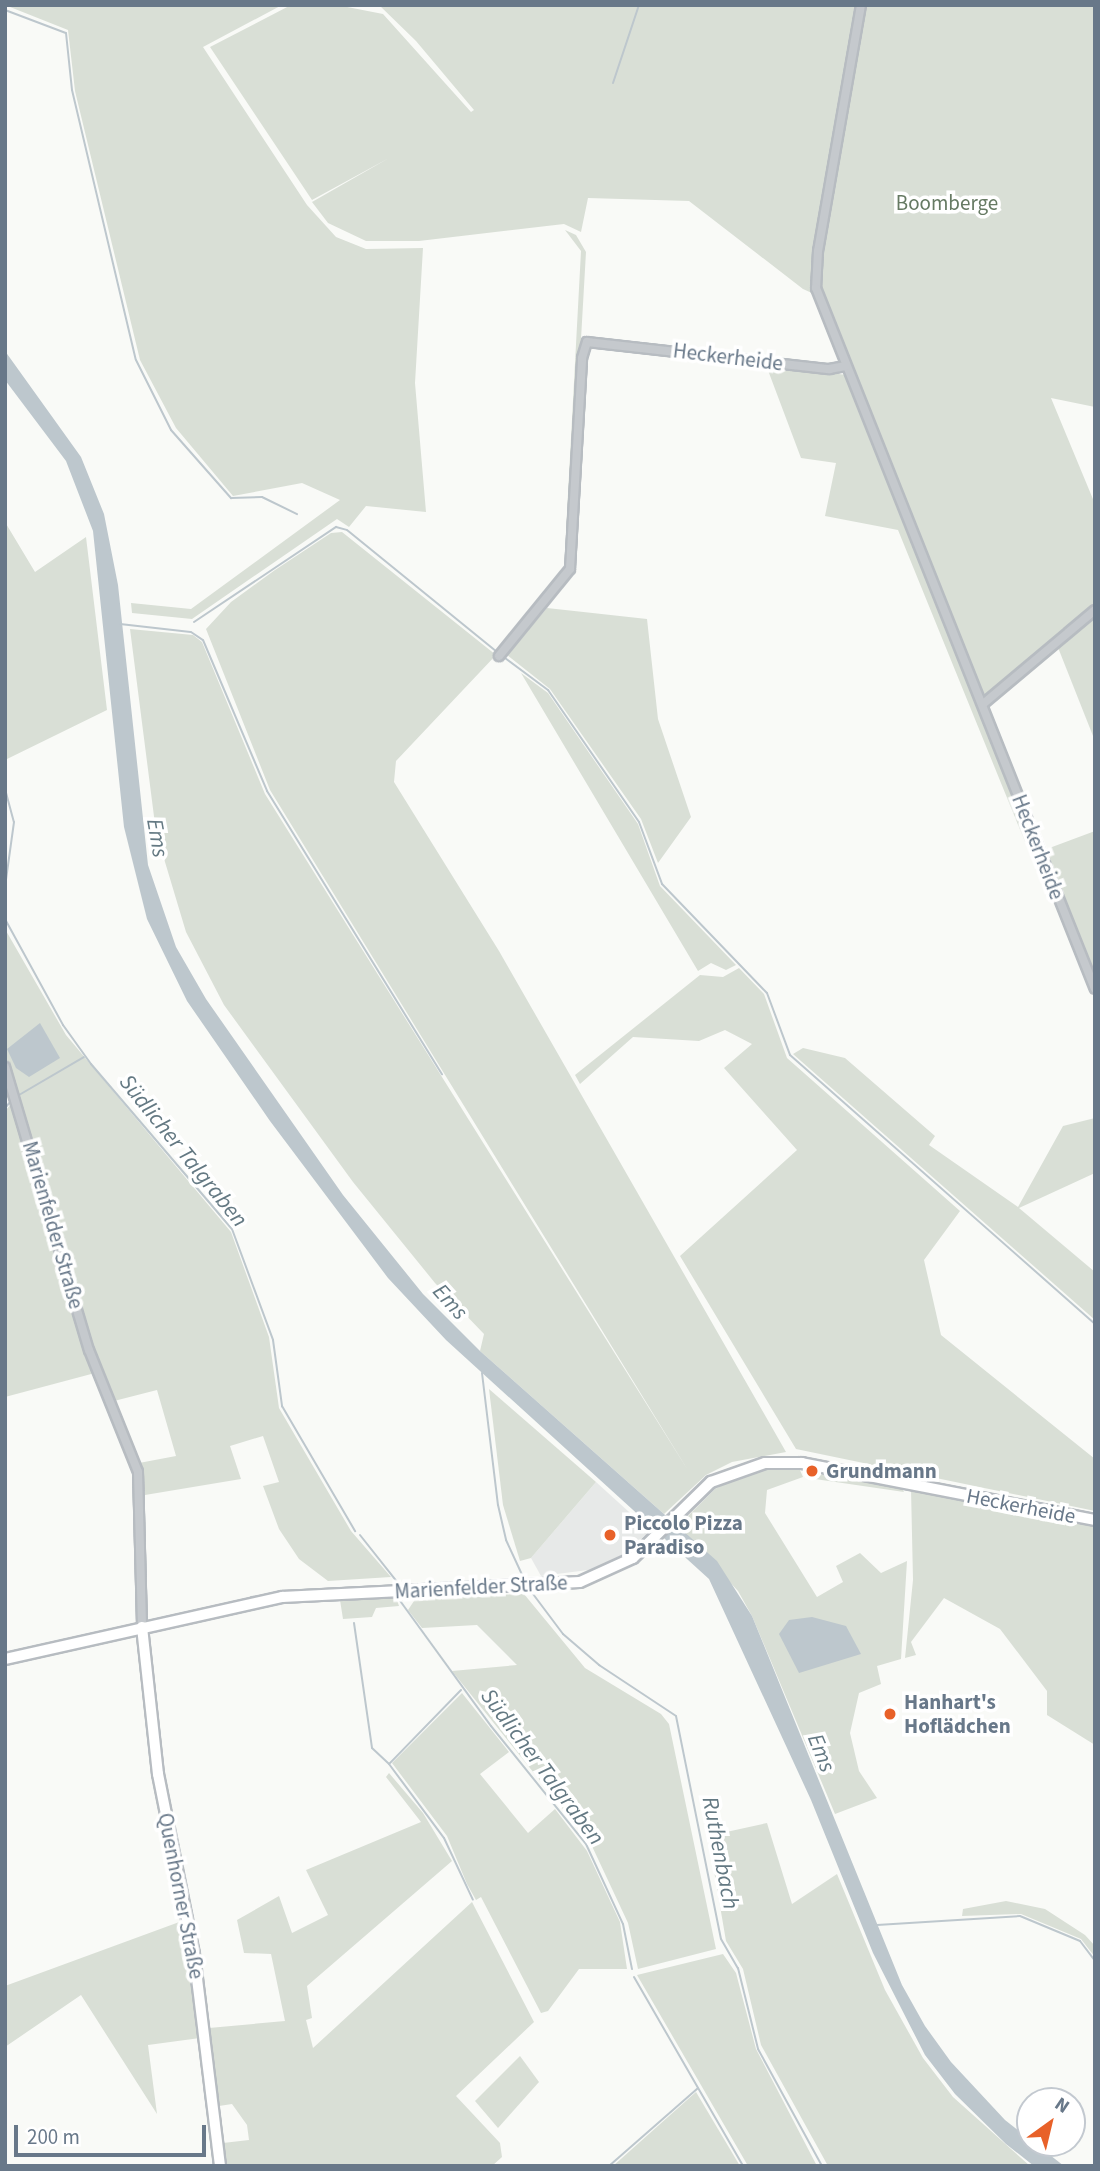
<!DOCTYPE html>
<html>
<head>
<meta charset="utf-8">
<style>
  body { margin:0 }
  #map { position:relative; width:1100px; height:2171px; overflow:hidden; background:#f9faf7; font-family:"Source Sans 3",sans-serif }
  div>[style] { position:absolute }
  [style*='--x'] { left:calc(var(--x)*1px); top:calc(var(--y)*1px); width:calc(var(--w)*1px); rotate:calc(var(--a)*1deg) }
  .built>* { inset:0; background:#e7e9e8 }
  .green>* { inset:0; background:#d9dfd6 }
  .water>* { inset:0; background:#bdc7cd }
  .stream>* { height:2px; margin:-1px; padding:0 1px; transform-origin:1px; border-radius:1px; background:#bdc7cd }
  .roads { filter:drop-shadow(2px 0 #b7bcc1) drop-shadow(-2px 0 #b7bcc1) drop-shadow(0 2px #b7bcc1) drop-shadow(0 -2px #b7bcc1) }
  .street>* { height:8px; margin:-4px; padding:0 4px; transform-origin:4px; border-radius:4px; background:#c5c9cd }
  .secondary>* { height:10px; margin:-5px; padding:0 5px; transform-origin:5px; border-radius:5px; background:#fff }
  .dots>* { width:19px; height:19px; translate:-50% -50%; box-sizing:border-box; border:4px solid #fff; border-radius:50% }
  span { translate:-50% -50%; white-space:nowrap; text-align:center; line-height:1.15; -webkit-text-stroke:7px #fff; paint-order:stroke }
  .park-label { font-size:21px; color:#667a63 }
  .street-label { font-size:21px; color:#687889 }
  .poi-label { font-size:21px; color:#687889; font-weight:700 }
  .left { translate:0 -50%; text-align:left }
  .water-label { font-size:23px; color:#647983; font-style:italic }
  .frame { position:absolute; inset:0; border:7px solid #687889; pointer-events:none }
  .north { position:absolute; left:1016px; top:2087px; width:70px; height:70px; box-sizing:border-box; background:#fff; border:2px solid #c3c9d0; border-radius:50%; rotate:34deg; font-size:19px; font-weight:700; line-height:28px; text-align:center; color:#687889 }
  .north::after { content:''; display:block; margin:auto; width:24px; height:32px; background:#e86129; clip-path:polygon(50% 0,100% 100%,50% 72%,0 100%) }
  .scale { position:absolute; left:14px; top:2125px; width:192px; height:32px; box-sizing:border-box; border:4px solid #687889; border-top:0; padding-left:9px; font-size:21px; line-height:24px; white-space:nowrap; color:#687889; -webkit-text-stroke:5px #fff; paint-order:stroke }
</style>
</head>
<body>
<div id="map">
  <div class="built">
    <div style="clip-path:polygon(596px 1482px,650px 1531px,616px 1560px,596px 1569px,541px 1576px,531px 1558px)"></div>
  </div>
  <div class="green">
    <div style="clip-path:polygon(5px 5px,282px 5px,203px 47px,307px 205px,336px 237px,366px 249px,423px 248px,415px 383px,426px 512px,366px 506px,349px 527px,337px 519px,192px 619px,132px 613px,131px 603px,191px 609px,340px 500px,302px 483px,233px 496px,176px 428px,140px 360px,75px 91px,68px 30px)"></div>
    <div style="clip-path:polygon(291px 5px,337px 5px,383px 14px,471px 112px,474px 110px,416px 41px,379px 5px,1095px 5px,1095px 407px,1051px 398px,1095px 504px,1095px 605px,979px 703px,1031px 837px,1025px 842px,898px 530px,825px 516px,836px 463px,801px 458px,766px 365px,855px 376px,825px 299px,803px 289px,689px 201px,588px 198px,581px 232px,564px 224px,419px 241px,366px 241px,328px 223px,312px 202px,389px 158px,312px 200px,210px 47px)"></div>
    <div style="clip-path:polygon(565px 230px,576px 235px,586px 252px,570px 531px,566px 531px,581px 251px)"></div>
    <div style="clip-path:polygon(5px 522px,35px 572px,86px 537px,107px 710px,5px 760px)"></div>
    <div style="clip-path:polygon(342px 532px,496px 655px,396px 761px,394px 782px,499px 951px,786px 1452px,732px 1462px,706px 1475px,664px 1514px,480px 1351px,484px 1334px,435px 1283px,353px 1182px,224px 1005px,186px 932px,156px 832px,130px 629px,193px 635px,202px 642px,265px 794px,689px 1472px,270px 790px,206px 629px,231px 602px,275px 570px,331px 533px)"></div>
    <div style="clip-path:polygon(547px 608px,647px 619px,658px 719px,691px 817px,658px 863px,641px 819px,550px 689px,507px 655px)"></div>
    <div style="clip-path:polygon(1095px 614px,1095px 741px,1057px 645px)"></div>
    <div style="clip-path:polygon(521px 673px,548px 693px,638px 824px,660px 886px,736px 965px,726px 970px,711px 963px,698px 971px)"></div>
    <div style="clip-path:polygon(1095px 831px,1095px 979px,1044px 850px)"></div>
    <div style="clip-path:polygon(5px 929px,66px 1035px,231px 1232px,269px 1337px,279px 1408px,351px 1531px,391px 1577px,328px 1581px,299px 1559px,279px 1529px,263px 1486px,279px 1482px,263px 1436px,230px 1446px,241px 1479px,145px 1495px,139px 1463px,176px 1456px,157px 1390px,114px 1401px,91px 1349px,5px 1055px)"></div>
    <div style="clip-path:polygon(739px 968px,764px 994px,787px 1058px,960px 1211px,924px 1260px,941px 1335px,1095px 1459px,1095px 1511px,796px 1449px,680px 1256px,797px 1150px,724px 1068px,752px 1044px,725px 1030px,699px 1041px,633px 1037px,580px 1084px,575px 1075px,700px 975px,723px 977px)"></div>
    <div style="clip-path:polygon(803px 1048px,845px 1058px,935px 1136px,929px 1145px,1018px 1207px,1063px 1126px,1095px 1118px,1095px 1173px,1019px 1208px,1095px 1272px,1095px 1320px,793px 1054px)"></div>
    <div style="clip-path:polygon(13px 1102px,95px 1373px,5px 1397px,5px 1111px)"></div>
    <div style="clip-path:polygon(489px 1389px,596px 1482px,531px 1558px,520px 1561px,503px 1505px)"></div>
    <div style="clip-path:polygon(799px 1468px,803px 1477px,767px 1490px,765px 1513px,817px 1597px,843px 1582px,836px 1566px,860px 1553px,881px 1573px,907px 1561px,901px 1659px,877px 1666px,881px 1684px,859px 1693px,850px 1733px,859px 1771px,877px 1798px,835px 1814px,752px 1616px,738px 1591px,678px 1526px,715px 1489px,738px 1477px,767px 1469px)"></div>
    <div style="clip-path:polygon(825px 1472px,901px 1486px,904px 1492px,815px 1479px)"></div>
    <div style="clip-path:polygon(911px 1489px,1095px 1525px,1095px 1745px,1047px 1715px,1047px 1691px,1000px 1629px,944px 1598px,911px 1642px,916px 1655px,905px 1658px,913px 1580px)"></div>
    <div style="clip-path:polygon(524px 1594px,585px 1668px,661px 1714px,669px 1724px,716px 1949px,638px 1969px,628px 1923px,591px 1844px,452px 1671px,517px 1665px,477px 1625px,422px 1628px,408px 1610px,416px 1598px)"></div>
    <div style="clip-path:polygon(396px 1597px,399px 1606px,376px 1608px,372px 1617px,343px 1619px,340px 1600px)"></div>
    <div style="clip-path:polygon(462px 1693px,509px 1752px,480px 1774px,528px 1833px,555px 1809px,587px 1851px,620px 1922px,627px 1969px,579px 1969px,548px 2011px,541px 2013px,481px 1897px,476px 1900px,467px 1884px,447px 1836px,392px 1763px)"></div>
    <div style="clip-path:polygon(389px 1773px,423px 1813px,452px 1861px,307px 1986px,312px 2018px,306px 2020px,313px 2048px,472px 1902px,534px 2022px,456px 2096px,500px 2143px,502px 2157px,492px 2166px,225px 2166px,223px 2143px,249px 2140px,247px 2125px,232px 2104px,219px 2106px,209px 2028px,285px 2021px,271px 1954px,244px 1953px,237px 1920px,279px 1896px,292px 1933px,328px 1915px,306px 1870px,421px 1822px,386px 1777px)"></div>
    <div style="clip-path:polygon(767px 1823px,792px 1904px,837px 1874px,885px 1990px,923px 2058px,953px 2097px,1030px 2166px,828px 2166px,761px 2045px,743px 1969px,726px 1941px,708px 1836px)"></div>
    <div style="clip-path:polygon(1006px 1901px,1045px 1909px,1085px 1935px,1095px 1946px,1095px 1957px,1081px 1939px,1021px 1914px,962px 1916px,963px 1909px)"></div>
    <div style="clip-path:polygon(182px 1921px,200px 2038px,148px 2045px,157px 2114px,81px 1995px,5px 2047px,5px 1986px)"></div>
    <div style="clip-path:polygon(723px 1954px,736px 1973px,756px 2049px,817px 2166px,748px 2166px,637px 1975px)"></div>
    <div style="clip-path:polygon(520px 2056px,539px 2082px,498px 2128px,475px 2101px)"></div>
    <div style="clip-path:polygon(696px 2092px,740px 2166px,613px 2166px)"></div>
  </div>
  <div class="water">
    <div style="clip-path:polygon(5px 351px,81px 457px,104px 514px,118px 585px,148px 865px,176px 947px,206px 999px,343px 1195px,423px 1294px,480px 1351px,717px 1561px,752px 1616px,902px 1985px,925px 2026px,951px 2062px,1005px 2120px,1064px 2166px,1034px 2166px,1006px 2144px,955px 2094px,925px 2055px,873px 1953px,811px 1800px,709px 1579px,446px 1340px,388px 1278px,270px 1121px,187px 1001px,147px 919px,124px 827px,93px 531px,66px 461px,5px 380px)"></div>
    <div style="clip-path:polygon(40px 1023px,60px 1058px,29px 1077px,16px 1068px,7px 1049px)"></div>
    <div style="clip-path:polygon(812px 1617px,846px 1626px,861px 1654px,799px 1673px,779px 1634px,789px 1620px)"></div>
  </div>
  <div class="stream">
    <div style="--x:5;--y:10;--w:65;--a:20.7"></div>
    <div style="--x:66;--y:33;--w:57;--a:84"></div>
    <div style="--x:72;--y:90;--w:277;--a:76.7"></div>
    <div style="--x:136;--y:360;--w:78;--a:63.4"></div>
    <div style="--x:171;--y:430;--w:91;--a:48.6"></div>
    <div style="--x:231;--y:498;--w:31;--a:-2"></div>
    <div style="--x:262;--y:497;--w:39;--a:26"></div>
    <div style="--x:613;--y:83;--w:82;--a:-71.6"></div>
    <div style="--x:194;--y:622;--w:171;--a:-33.8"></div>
    <div style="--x:336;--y:527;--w:11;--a:15"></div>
    <div style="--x:347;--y:530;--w:193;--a:39.1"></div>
    <div style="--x:120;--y:624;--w:71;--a:6.4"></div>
    <div style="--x:191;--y:632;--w:14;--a:34"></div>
    <div style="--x:203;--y:640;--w:164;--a:67"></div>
    <div style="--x:267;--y:791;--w:333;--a:58.3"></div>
    <div style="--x:505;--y:658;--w:54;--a:36.7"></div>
    <div style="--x:548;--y:690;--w:160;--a:55.4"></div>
    <div style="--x:639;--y:822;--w:66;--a:69.6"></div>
    <div style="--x:662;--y:884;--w:151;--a:46.1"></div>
    <div style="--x:767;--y:993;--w:66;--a:69.6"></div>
    <div style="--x:790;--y:1055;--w:407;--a:41.4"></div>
    <div style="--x:5;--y:789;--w:34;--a:75"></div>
    <div style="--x:14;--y:822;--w:66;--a:97.9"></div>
    <div style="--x:5;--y:919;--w:121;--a:61.3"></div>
    <div style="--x:63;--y:1025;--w:48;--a:54.3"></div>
    <div style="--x:91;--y:1064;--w:217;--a:49.5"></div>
    <div style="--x:232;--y:1229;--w:118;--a:69.7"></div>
    <div style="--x:273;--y:1340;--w:67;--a:82.2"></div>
    <div style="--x:282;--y:1406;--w:145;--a:59.7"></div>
    <div style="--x:19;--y:1095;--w:75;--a:-30.3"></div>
    <div style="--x:5;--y:1108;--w:9;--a:-49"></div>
    <div style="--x:482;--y:1373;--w:133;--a:83.1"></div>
    <div style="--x:498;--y:1505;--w:36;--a:77"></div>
    <div style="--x:506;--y:1540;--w:43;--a:65.2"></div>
    <div style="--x:360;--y:1535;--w:61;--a:51.6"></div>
    <div style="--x:533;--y:1594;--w:50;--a:53.1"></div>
    <div style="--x:563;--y:1634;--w:48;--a:40.7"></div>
    <div style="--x:599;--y:1665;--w:92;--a:33.5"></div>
    <div style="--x:676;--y:1716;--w:227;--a:78.6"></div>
    <div style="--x:721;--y:1939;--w:34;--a:60"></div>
    <div style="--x:738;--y:1968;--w:83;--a:76.1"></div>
    <div style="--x:758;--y:2049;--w:133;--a:61.3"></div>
    <div style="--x:251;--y:1597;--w:81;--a:-5.6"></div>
    <div style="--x:398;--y:1598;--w:158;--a:54"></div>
    <div style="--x:491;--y:1726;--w:151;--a:51.2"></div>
    <div style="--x:586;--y:1844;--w:88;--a:65.2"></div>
    <div style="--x:623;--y:1924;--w:46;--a:78.7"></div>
    <div style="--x:354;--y:1623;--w:126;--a:81.8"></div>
    <div style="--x:372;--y:1748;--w:23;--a:43"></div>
    <div style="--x:461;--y:1690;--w:103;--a:134.2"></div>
    <div style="--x:389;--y:1764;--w:92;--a:53.4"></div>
    <div style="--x:444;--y:1838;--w:68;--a:64.9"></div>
    <div style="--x:877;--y:1925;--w:143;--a:-3.6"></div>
    <div style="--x:1020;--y:1916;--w:65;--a:22.6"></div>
    <div style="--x:1080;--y:1941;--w:25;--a:53"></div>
    <div style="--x:634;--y:1977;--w:218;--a:60"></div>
    <div style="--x:609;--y:2166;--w:118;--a:-41.2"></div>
  </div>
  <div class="roads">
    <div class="street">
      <div style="--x:861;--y:5;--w:250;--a:99.9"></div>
      <div style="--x:818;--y:251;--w:37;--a:93"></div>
      <div style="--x:816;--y:288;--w:754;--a:68.3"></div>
      <div style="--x:499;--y:656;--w:112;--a:-50.8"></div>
      <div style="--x:570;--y:569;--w:211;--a:-86.7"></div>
      <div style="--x:582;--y:358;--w:17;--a:-73"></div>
      <div style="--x:587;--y:342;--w:244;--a:6.4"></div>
      <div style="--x:829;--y:369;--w:17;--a:-10"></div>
      <div style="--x:983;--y:704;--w:146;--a:-40"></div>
      <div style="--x:5;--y:1067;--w:295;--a:73.5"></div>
      <div style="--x:89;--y:1350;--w:131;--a:68.1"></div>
      <div style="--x:138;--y:1472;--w:155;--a:88.5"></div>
    </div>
    <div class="secondary">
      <div style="--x:142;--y:1627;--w:148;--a:83.8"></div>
      <div style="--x:158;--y:1774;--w:184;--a:78.7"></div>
      <div style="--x:194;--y:1954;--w:214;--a:83"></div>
      <div style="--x:5;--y:1659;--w:284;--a:-12.6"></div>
      <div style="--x:282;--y:1597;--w:298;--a:-2.9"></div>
      <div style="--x:580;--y:1582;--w:58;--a:-24.4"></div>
      <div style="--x:633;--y:1558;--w:109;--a:-44.3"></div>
      <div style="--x:711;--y:1482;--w:57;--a:-19.4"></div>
      <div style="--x:765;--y:1463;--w:37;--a:0"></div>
      <div style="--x:802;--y:1463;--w:298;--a:11"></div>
    </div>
  </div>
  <div class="dots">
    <div style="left:812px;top:1471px;background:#e86129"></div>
    <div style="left:610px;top:1535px;background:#e86129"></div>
    <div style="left:890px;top:1714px;background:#e86129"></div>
  </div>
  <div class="park-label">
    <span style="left:947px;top:203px">Boomberge</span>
  </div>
  <div class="street-label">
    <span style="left:728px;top:357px;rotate:7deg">Heckerheide</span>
    <span style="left:1038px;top:847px;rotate:69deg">Heckerheide</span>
    <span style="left:53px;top:1225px;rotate:74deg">Marienfelder Straße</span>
    <span style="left:1021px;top:1506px;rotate:11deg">Heckerheide</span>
    <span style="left:481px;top:1587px;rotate:-3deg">Marienfelder Straße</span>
    <span style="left:181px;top:1896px;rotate:79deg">Quenhorner Straße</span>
  </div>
  <div class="poi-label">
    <span class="left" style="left:826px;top:1471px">Grundmann</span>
    <span class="left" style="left:624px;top:1535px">Piccolo Pizza<br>Paradiso</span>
    <span class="left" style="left:904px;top:1714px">Hanhart's<br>Hoflädchen</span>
  </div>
  <div class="water-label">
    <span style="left:157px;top:838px;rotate:80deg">Ems</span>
    <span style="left:183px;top:1151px;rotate:51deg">Südlicher Talgraben</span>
    <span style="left:450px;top:1302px;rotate:48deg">Ems</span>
    <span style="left:821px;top:1753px;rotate:68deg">Ems</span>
    <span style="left:542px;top:1767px;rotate:53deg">Südlicher Talgraben</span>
    <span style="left:720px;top:1853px;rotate:79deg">Ruthenbach</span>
  </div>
  <div class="frame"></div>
  <div class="north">N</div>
  <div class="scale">200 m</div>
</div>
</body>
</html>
